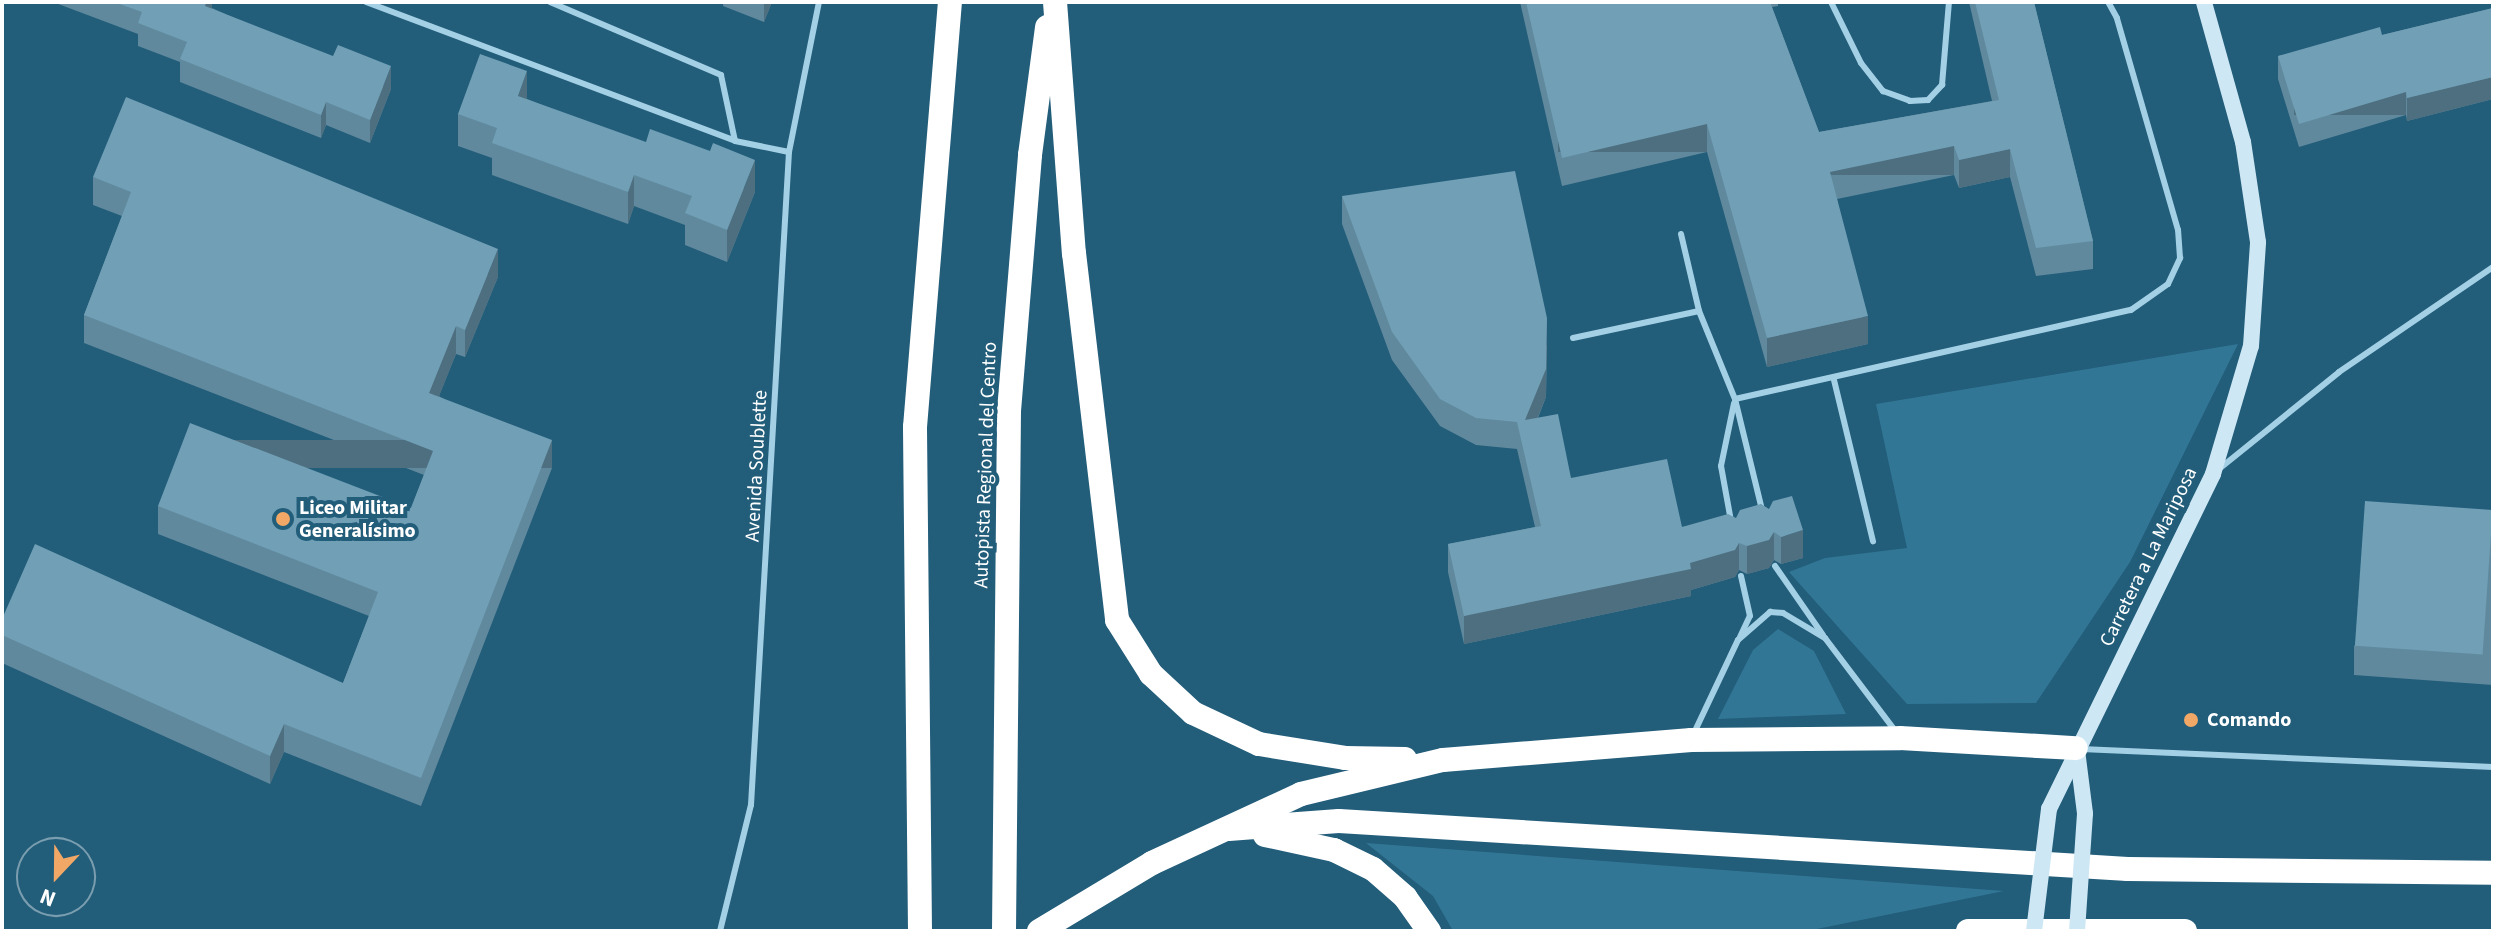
<!DOCTYPE html>
<html>
<head>
<meta charset="utf-8">
<style>
  body { margin:0 }
  #map { position:relative; width:2495px; height:933px; overflow:hidden; background:#225d7a; font-family:"Source Sans 3",sans-serif }
  div>[style] { position:absolute }
  [style*='--x'] { left:calc(var(--x)*1px); top:calc(var(--y)*1px); width:calc(var(--w)*1px); rotate:calc(var(--a)*1deg) }
  .green>* { inset:0; background:#327696 }
  .lane>* { height:6px; margin:-3px; padding:0 3px; transform-origin:3px; border-radius:3px; background:#a4d0e5 }
  .secondary>* { height:16px; margin:-8px; padding:0 8px; transform-origin:8px; border-radius:8px; background:#cde7f4 }
  .highway>* { height:24px; margin:-12px; padding:0 12px; transform-origin:12px; border-radius:12px; background:#fff }
  .secondary-bridge>* { height:16px; margin:-8px; padding:0 8px; transform-origin:8px; border-radius:8px; background:#cde7f4 }
  .wall>* { inset:0; background:#60899d }
  .shaded-wall>* { inset:0; background:#4e6f7f; transform-origin:0 0 }
  .building>* { inset:0; background:#709fb6; transform-origin:0 0 }
  .dots>* { width:22px; height:22px; translate:-50% -50%; box-sizing:border-box; border:4px solid #225d7a; border-radius:50% }
  span { translate:-50% -50%; white-space:nowrap; text-align:center; line-height:1.15; -webkit-text-stroke:8px #225d7a; paint-order:stroke }
  .street-label { font-size:20px; color:#fff }
  .poi-label { font-size:20px; color:#fff; font-weight:700 }
  .left { translate:0 -50%; text-align:left }
  .frame { position:absolute; inset:0; border:4px solid #fff; pointer-events:none }
  .north { position:absolute; left:16px; top:837px; width:80px; height:80px; box-sizing:border-box; background:#225d7a; border:2px solid #7a9eaf; border-radius:50%; rotate:202deg; font-size:22px; font-weight:700; line-height:32px; text-align:center; color:#fff }
  .north::after { content:''; display:block; margin:auto; width:28px; height:36px; background:#f1a866; clip-path:polygon(50% 0,100% 100%,50% 72%,0 100%) }
</style>
</head>
<body>
<div id="map">
  <div class="green">
    <div style="clip-path:polygon(2238px 344px,2130px 562px,2036px 703px,1907px 704px,1789px 572px,1825px 558px,1907px 548px,1876px 404px)"></div>
    <div style="clip-path:polygon(1778px 629px,1814px 651px,1846px 714px,1718px 719px,1753px 650px)"></div>
    <div style="clip-path:polygon(1366px 843px,2004px 891px,1807px 931px,1453px 931px,1433px 896px)"></div>
  </div>
  <div class="lane">
    <div style="--x:366;--y:2;--w:394;--a:20.6"></div>
    <div style="--x:735;--y:141;--w:55;--a:11.5"></div>
    <div style="--x:550;--y:2;--w:186;--a:23.1"></div>
    <div style="--x:721;--y:75;--w:67;--a:78"></div>
    <div style="--x:1831;--y:2;--w:68;--a:63.8"></div>
    <div style="--x:1861;--y:63;--w:36;--a:52"></div>
    <div style="--x:1883;--y:91;--w:29;--a:20"></div>
    <div style="--x:1910;--y:101;--w:18;--a:-3"></div>
    <div style="--x:1928;--y:100;--w:21;--a:-47"></div>
    <div style="--x:1942;--y:85;--w:83;--a:-85.2"></div>
    <div style="--x:1681;--y:234;--w:79;--a:76.8"></div>
    <div style="--x:1699;--y:311;--w:95;--a:67.8"></div>
    <div style="--x:1735;--y:399;--w:114;--a:76.3"></div>
    <div style="--x:1573;--y:338;--w:129;--a:-12.1"></div>
    <div style="--x:1834;--y:380;--w:166;--a:76.4"></div>
    <div style="--x:1735;--y:399;--w:406;--a:-12.7"></div>
    <div style="--x:2131;--y:310;--w:45;--a:-35.1"></div>
    <div style="--x:2168;--y:284;--w:29;--a:-65"></div>
    <div style="--x:2180;--y:258;--w:28;--a:-94"></div>
    <div style="--x:2178;--y:230;--w:221;--a:-106.1"></div>
    <div style="--x:2117;--y:18;--w:18;--a:-119"></div>
    <div style="--x:2219;--y:469;--w:154;--a:-38.9"></div>
    <div style="--x:2339;--y:372;--w:186;--a:-34.3"></div>
    <div style="--x:1731;--y:521;--w:56;--a:-100.3"></div>
    <div style="--x:1721;--y:466;--w:64;--a:-78.3"></div>
    <div style="--x:1775;--y:566;--w:84;--a:55.2"></div>
    <div style="--x:1740;--y:637;--w:23;--a:-65"></div>
    <div style="--x:1750;--y:616;--w:41;--a:-102.7"></div>
    <div style="--x:1694;--y:733;--w:103;--a:-64.7"></div>
    <div style="--x:1738;--y:640;--w:43;--a:-41.2"></div>
    <div style="--x:1770;--y:612;--w:13;--a:4"></div>
    <div style="--x:1783;--y:613;--w:49;--a:30.8"></div>
    <div style="--x:1825;--y:638;--w:118;--a:52.9"></div>
    <div style="--x:2081;--y:749;--w:412;--a:2.5"></div>
    <div style="--x:720;--y:931;--w:130;--a:-76.2"></div>
    <div style="--x:751;--y:805;--w:654;--a:-86.67"></div>
    <div style="--x:789;--y:152;--w:153;--a:-78.7"></div>
  </div>
  <div class="secondary">
    <div style="--x:2077;--y:750;--w:64;--a:82.8"></div>
    <div style="--x:2049;--y:809;--w:373;--a:-63.9"></div>
    <div style="--x:2213;--y:474;--w:134;--a:-73.5"></div>
    <div style="--x:2251;--y:346;--w:104;--a:-86.1"></div>
    <div style="--x:2258;--y:242;--w:101;--a:-98.5"></div>
    <div style="--x:2243;--y:142;--w:145;--a:-105.6"></div>
  </div>
  <div class="highway">
    <div style="--x:1055;--y:2;--w:252;--a:85.7"></div>
    <div style="--x:1074;--y:253;--w:370;--a:83.3"></div>
    <div style="--x:1117;--y:620;--w:64;--a:57.8"></div>
    <div style="--x:1151;--y:674;--w:57;--a:42.9"></div>
    <div style="--x:1193;--y:713;--w:73;--a:25.2"></div>
    <div style="--x:1259;--y:744;--w:87;--a:9.2"></div>
    <div style="--x:1345;--y:758;--w:60;--a:1"></div>
    <div style="--x:1229;--y:829;--w:110;--a:-4.2"></div>
    <div style="--x:1339;--y:821;--w:790;--a:3.48"></div>
    <div style="--x:2128;--y:869;--w:365;--a:0.6"></div>
    <div style="--x:1265;--y:835;--w:71;--a:12.3"></div>
    <div style="--x:1334;--y:850;--w:43;--a:26"></div>
    <div style="--x:1373;--y:869;--w:43;--a:41.2"></div>
    <div style="--x:1405;--y:897;--w:42;--a:54.8"></div>
    <div style="--x:920;--y:931;--w:504;--a:-90.57"></div>
    <div style="--x:915;--y:427;--w:426;--a:-85.3"></div>
    <div style="--x:1004;--y:931;--w:520;--a:-89.45"></div>
    <div style="--x:1009;--y:411;--w:257;--a:-85.3"></div>
    <div style="--x:1030;--y:155;--w:129;--a:-82.4"></div>
    <div style="--x:1039;--y:931;--w:132;--a:-31"></div>
    <div style="--x:1152;--y:863;--w:164;--a:-24.8"></div>
    <div style="--x:1301;--y:794;--w:146;--a:-13.5"></div>
    <div style="--x:1443;--y:760;--w:249;--a:-4.6"></div>
    <div style="--x:1691;--y:740;--w:209;--a:-0.5"></div>
    <div style="--x:1900;--y:738;--w:176;--a:3.3"></div>
    <div style="--x:1968;--y:931;--w:217;--a:0"></div>
  </div>
  <div class="secondary-bridge">
    <div style="--x:2034;--y:931;--w:123;--a:-83"></div>
    <div style="--x:2077;--y:931;--w:118;--a:-86.1"></div>
  </div>
  <div class="wall">
    <div style="clip-path:polygon(53px 2px,212px 2px,212px 8px,391px 89px,370px 143px,326px 125px,321px 138px,180px 82px,180px 62px,138px 46px,138px 34px)"></div>
    <div style="clip-path:polygon(723px 2px,772px 2px,764px 22px,723px 6px)"></div>
    <div style="clip-path:polygon(1520px 2px,1778px 2px,1778px 6px,1772px 7px,1819px 132px,1992px 101px,1969px 2px,2034px 2px,2093px 241px,2093px 269px,2036px 276px,2010px 177px,1959px 188px,1954px 175px,1837px 199px,1868px 344px,1767px 367px,1707px 152px,1562px 186px)"></div>
    <div style="clip-path:polygon(2493px 8px,2493px 99px,2407px 121px,2406px 115px,2299px 147px,2278px 79px,2278px 56px,2382px 35px)"></div>
    <div style="clip-path:polygon(527px 99px,755px 192px,727px 262px,685px 245px,685px 225px,634px 206px,628px 224px,492px 175px,492px 158px,458px 146px,458px 114px)"></div>
    <div style="clip-path:polygon(93px 177px,498px 277px,465px 357px,456px 354px,439px 396px,552px 468px,421px 806px,284px 752px,270px 784px,2px 663px,2px 619px,343px 683px,369px 616px,158px 534px,158px 506px,411px 508px,424px 475px,84px 343px,84px 315px,122px 216px,93px 205px)"></div>
    <div style="clip-path:polygon(1342px 196px,1547px 346px,1546px 397px,1538px 418px,1571px 478px,1682px 527px,1736px 518px,1761px 504px,1803px 558px,1781px 564px,1774px 560px,1769px 568px,1747px 574px,1739px 570px,1735px 577px,1691px 590px,1691px 596px,1464px 644px,1448px 572px,1448px 544px,1535px 527px,1517px 449px,1476px 445px,1440px 426px,1392px 360px,1342px 224px)"></div>
    <div style="clip-path:polygon(2493px 511px,2493px 685px,2354px 675px,2354px 646px)"></div>
  </div>
  <div class="shaded-wall">
    <div style="clip-path:polygon(206px 2px,212px 2px,212px 10px,205px 6px)"></div>
    <div style="clip-path:polygon(764px 2px,772px 2px,764px 22px)"></div>
    <div style="clip-path:polygon(391px 66px,391px 89px,370px 143px,370px 120px)"></div>
    <div style="clip-path:polygon(527px 71px,527px 103px,518px 96px)"></div>
    <div style="clip-path:polygon(2493px 77px,2493px 99px,2407px 121px,2407px 98px)"></div>
    <div style="left:2406px;top:92px;width:23px;height:112px;rotate:90deg"></div>
    <div style="clip-path:polygon(326px 102px,326px 125px,321px 138px,321px 115px)"></div>
    <div style="left:1707px;top:124px;width:28px;height:149px;rotate:90deg"></div>
    <div style="left:1954px;top:146px;width:29px;height:127px;rotate:90deg"></div>
    <div style="clip-path:polygon(2010px 149px,2010px 177px,1959px 188px,1959px 160px)"></div>
    <div style="clip-path:polygon(755px 160px,755px 192px,727px 262px,727px 230px)"></div>
    <div style="clip-path:polygon(634px 175px,634px 206px,628px 224px,628px 192px)"></div>
    <div style="clip-path:polygon(498px 249px,498px 277px,465px 357px,465px 330px)"></div>
    <div style="clip-path:polygon(1868px 316px,1868px 344px,1767px 367px,1767px 338px)"></div>
    <div style="clip-path:polygon(1547px 318px,1546px 397px,1525px 448px,1525px 420px)"></div>
    <div style="clip-path:polygon(456px 326px,456px 354px,429px 421px,429px 393px)"></div>
    <div style="left:552px;top:440px;width:28px;height:362px;rotate:90deg"></div>
    <div style="clip-path:polygon(1803px 530px,1803px 558px,1781px 564px,1781px 537px)"></div>
    <div style="clip-path:polygon(1774px 532px,1774px 560px,1769px 568px,1747px 574px,1747px 546px)"></div>
    <div style="clip-path:polygon(1739px 543px,1739px 570px,1735px 577px,1691px 590px,1691px 596px,1464px 644px,1464px 616px)"></div>
    <div style="clip-path:polygon(284px 724px,284px 752px,270px 784px,270px 756px)"></div>
  </div>
  <div class="building">
    <div style="clip-path:polygon(114px 2px,206px 2px,205px 6px,333px 56px,338px 45px,391px 66px,370px 120px,326px 102px,321px 115px,180px 59px,187px 42px,138px 23px,142px 12px)"></div>
    <div style="clip-path:polygon(1526px 2px,1770px 2px,1819px 132px,1999px 100px,1975px 2px,2034px 2px,2093px 241px,2036px 248px,2010px 149px,1959px 160px,1954px 146px,1830px 172px,1868px 316px,1767px 338px,1707px 124px,1562px 158px)"></div>
    <div style="clip-path:polygon(2493px 8px,2493px 77px,2407px 98px,2406px 92px,2299px 124px,2278px 56px,2380px 27px,2382px 35px)"></div>
    <div style="clip-path:polygon(480px 54px,527px 71px,518px 96px,646px 142px,650px 129px,710px 151px,713px 143px,755px 160px,727px 230px,685px 213px,692px 196px,634px 175px,628px 192px,492px 143px,497px 128px,458px 114px)"></div>
    <div style="clip-path:polygon(126px 97px,498px 249px,465px 330px,456px 326px,429px 393px,552px 440px,421px 778px,284px 724px,270px 756px,2px 635px,2px 619px,35px 544px,343px 683px,378px 592px,158px 506px,190px 423px,411px 508px,433px 451px,84px 315px,131px 192px,93px 177px)"></div>
    <div style="clip-path:polygon(1515px 171px,1547px 318px,1546px 369px,1525px 420px,1558px 414px,1571px 478px,1667px 459px,1682px 527px,1728px 514px,1736px 518px,1740px 510px,1761px 504px,1769px 509px,1773px 501px,1792px 496px,1803px 530px,1781px 537px,1774px 532px,1769px 540px,1747px 546px,1739px 543px,1735px 550px,1690px 563px,1691px 569px,1464px 616px,1448px 544px,1541px 526px,1517px 422px,1476px 418px,1440px 399px,1392px 332px,1342px 196px)"></div>
    <div style="left:2365px;top:501px;width:128px;height:145px;rotate:4deg"></div>
  </div>
  <div class="dots">
    <div style="left:283px;top:519px;background:#f1a866"></div>
    <div style="left:2191px;top:720px;background:#f1a866"></div>
  </div>
  <div class="street-label">
    <span style="left:986px;top:465px;rotate:-88deg">Autopista Regional del Centro</span>
    <span style="left:757px;top:466px;rotate:-87deg">Avenida Soublette</span>
    <span style="left:2149px;top:557px;rotate:-64deg">Carretera a La Mariposa</span>
  </div>
  <div class="poi-label">
    <span class="left" style="left:299px;top:520px">Liceo Militar<br>Generalísimo</span>
    <span class="left" style="left:2207px;top:720px">Comando</span>
  </div>
  <div class="frame"></div>
  <div class="north">N</div>
</div>
</body>
</html>
